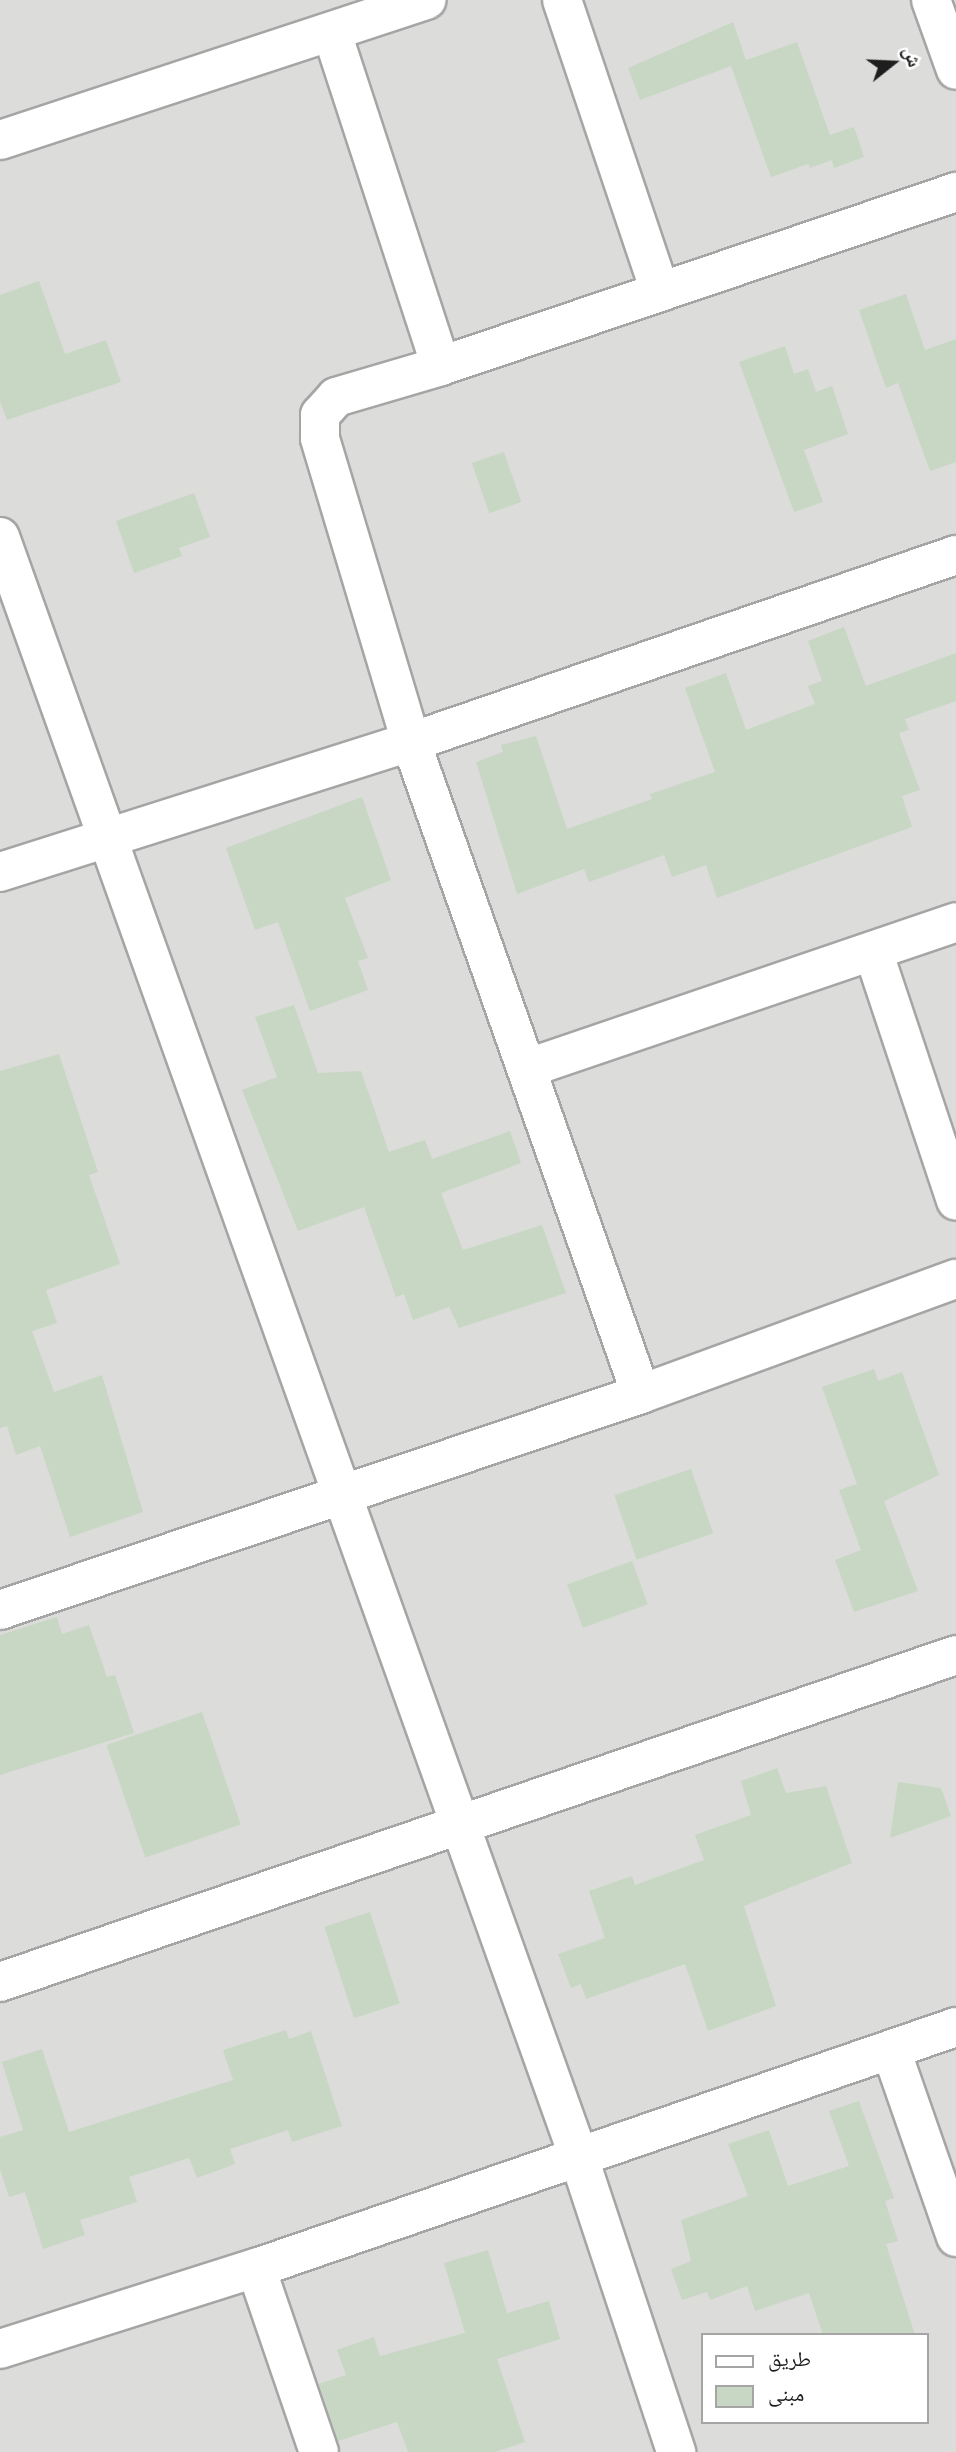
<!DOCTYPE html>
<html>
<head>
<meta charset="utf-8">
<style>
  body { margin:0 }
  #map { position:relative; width:956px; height:2452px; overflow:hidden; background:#e3f0e3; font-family:"Exo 2","Noto Naskh Arabic",sans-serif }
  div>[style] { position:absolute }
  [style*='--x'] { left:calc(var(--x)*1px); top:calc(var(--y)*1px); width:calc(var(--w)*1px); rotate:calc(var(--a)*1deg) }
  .residential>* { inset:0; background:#dcdcdb }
  .building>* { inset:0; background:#c7d7c3; transform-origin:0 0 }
  .roads { filter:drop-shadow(2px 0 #a5a5a5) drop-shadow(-2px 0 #a5a5a5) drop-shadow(0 2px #a5a5a5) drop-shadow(0 -2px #a5a5a5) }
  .minor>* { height:38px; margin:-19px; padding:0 19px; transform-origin:19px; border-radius:19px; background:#fff }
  span { translate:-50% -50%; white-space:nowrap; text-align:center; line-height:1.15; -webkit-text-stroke:7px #fff; paint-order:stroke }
  .legend { position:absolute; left:701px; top:2333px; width:228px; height:91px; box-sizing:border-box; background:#fff; border:2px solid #a5a5a5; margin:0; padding:9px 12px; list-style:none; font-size:21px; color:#1e1e1e }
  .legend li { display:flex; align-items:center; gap:14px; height:35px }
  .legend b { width:35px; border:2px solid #a5a5a5 }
  .north { position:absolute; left:858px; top:28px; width:70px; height:70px; -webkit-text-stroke:5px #fff; paint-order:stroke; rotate:72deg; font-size:19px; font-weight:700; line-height:28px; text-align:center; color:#1e1e1e }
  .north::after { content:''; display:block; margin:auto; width:24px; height:32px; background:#1e1e1e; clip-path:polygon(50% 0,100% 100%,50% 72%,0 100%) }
</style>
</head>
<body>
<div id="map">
  <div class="residential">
    <div style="clip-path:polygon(evenodd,0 0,956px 0,956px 2452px,0 2452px,0 0,702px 2335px,926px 2335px,926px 2422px,702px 2422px,702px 2335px)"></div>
  </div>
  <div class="building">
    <div style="clip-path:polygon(733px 22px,746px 60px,735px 64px,797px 42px,830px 135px,854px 127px,864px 157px,834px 168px,832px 160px,810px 168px,808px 164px,771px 177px,731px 66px,640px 100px,628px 68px)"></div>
    <div style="clip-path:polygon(39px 281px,65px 354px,106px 340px,121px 382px,7px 420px,0 401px,0 295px)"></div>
    <div style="clip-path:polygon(906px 294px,925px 350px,956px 339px,956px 462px,930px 471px,898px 383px,886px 388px,859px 310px)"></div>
    <div style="clip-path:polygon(785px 346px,794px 374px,808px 369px,816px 392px,832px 386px,848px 434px,804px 450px,823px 502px,794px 512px,739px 362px)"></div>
    <div style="left:504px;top:452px;width:53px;height:34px;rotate:71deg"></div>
    <div style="clip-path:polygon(194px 493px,210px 537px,179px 548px,182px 556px,134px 573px,116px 521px)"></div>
    <div style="clip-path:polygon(844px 627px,866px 686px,956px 653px,956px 701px,905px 719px,909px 730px,899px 733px,920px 790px,902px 796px,912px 827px,717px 898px,706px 865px,672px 877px,664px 855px,589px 882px,584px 869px,517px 894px,476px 762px,503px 752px,501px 745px,536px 736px,567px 829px,652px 799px,650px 794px,715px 772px,685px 688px,726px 673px,746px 730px,815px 704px,808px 686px,822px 681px,808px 641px)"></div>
    <div style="clip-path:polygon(362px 797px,391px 880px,345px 898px,368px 958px,358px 961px,368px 990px,310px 1011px,278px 922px,255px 930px,226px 848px)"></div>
    <div style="clip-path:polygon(294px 1005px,318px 1073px,361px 1071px,389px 1152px,425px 1140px,432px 1159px,510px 1131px,521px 1163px,441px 1193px,463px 1250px,542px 1225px,566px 1293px,459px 1328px,449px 1307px,413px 1320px,404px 1294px,396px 1297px,364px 1207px,298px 1231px,242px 1090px,277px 1077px,255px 1017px)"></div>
    <div style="clip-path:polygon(59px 1054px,98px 1172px,89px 1175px,120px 1264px,46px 1290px,57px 1323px,32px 1331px,54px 1392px,102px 1375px,143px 1512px,70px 1537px,40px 1446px,16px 1455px,7px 1426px,0 1428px,0 1071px)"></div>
    <div style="clip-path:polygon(874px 1369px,878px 1381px,902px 1372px,939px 1475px,884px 1501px,918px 1591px,854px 1612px,835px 1560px,861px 1550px,839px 1490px,857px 1484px,822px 1387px)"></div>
    <div style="left:691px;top:1469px;width:68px;height:81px;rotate:71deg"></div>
    <div style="left:632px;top:1561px;width:46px;height:69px;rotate:70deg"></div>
    <div style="clip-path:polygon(57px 1617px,62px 1634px,89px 1625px,107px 1677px,115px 1675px,134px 1733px,0 1775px,0 1635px)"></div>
    <div style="left:202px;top:1712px;width:119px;height:101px;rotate:71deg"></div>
    <div style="clip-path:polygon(777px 1768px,786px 1793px,826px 1786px,852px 1863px,744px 1906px,776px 2006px,708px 2031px,685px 1964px,586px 1999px,581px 1984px,571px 1988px,558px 1954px,605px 1938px,589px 1891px,632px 1876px,635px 1885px,704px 1860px,695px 1835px,751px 1815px,741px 1781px)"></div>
    <div style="clip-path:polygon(898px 1782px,941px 1788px,951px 1816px,890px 1838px)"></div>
    <div style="left:370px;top:1912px;width:96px;height:48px;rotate:72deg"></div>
    <div style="clip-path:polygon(286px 2030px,289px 2039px,311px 2031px,342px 2126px,292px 2142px,288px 2130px,230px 2149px,235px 2164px,197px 2178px,189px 2158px,129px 2177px,137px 2202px,80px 2220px,85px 2235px,43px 2249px,25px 2192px,9px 2197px,0 2169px,0 2137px,23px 2130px,2px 2062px,42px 2049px,69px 2132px,233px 2080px,223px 2050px)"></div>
    <div style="clip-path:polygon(859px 2101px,894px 2198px,885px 2201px,898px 2241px,886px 2244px,915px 2335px,823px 2335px,809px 2293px,755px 2311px,747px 2286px,710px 2300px,707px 2292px,682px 2300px,671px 2269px,691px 2261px,681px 2220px,748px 2196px,728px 2144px,769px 2130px,788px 2186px,849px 2166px,829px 2111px)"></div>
    <div style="clip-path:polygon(488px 2250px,507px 2313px,549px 2301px,560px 2339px,497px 2359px,525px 2442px,495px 2452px,408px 2452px,397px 2422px,338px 2441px,319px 2384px,346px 2375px,337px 2350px,374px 2337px,380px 2356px,465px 2333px,444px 2263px)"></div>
  </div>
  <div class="roads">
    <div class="minor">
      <div style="--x:562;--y:0;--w:307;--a:71.4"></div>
      <div style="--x:931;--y:0;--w:74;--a:70.3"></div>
      <div style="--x:332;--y:33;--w:350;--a:71.9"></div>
      <div style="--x:0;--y:140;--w:449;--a:-18.2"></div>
      <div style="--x:0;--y:537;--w:1721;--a:70.34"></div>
      <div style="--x:579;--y:2158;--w:310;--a:71.7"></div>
      <div style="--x:0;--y:872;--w:431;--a:-17.6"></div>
      <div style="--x:411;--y:742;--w:576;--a:-18.94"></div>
      <div style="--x:873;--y:951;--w:263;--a:71.6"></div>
      <div style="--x:528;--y:1068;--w:452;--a:-18.8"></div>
      <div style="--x:641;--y:1394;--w:691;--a:-109.43"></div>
      <div style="--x:411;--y:742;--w:317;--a:-106.7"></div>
      <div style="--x:320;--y:438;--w:23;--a:-90"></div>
      <div style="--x:320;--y:415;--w:24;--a:-48"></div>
      <div style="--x:336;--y:397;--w:109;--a:-16.4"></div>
      <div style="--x:441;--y:366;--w:544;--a:-18.67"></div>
      <div style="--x:0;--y:1610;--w:676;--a:-18.62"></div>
      <div style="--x:641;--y:1394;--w:335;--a:-20.1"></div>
      <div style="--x:0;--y:1982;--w:1010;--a:-18.88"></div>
      <div style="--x:891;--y:2050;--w:198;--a:70.8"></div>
      <div style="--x:256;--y:2268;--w:194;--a:71.1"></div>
      <div style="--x:0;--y:2349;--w:269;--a:-17.6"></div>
      <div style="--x:256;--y:2268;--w:740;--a:-19"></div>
    </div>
  </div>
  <ul class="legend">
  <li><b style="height:9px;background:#fff"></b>طريق</li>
  <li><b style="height:19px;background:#c7d7c3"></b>مبنى</li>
  </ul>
  <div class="north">ش</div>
</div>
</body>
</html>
